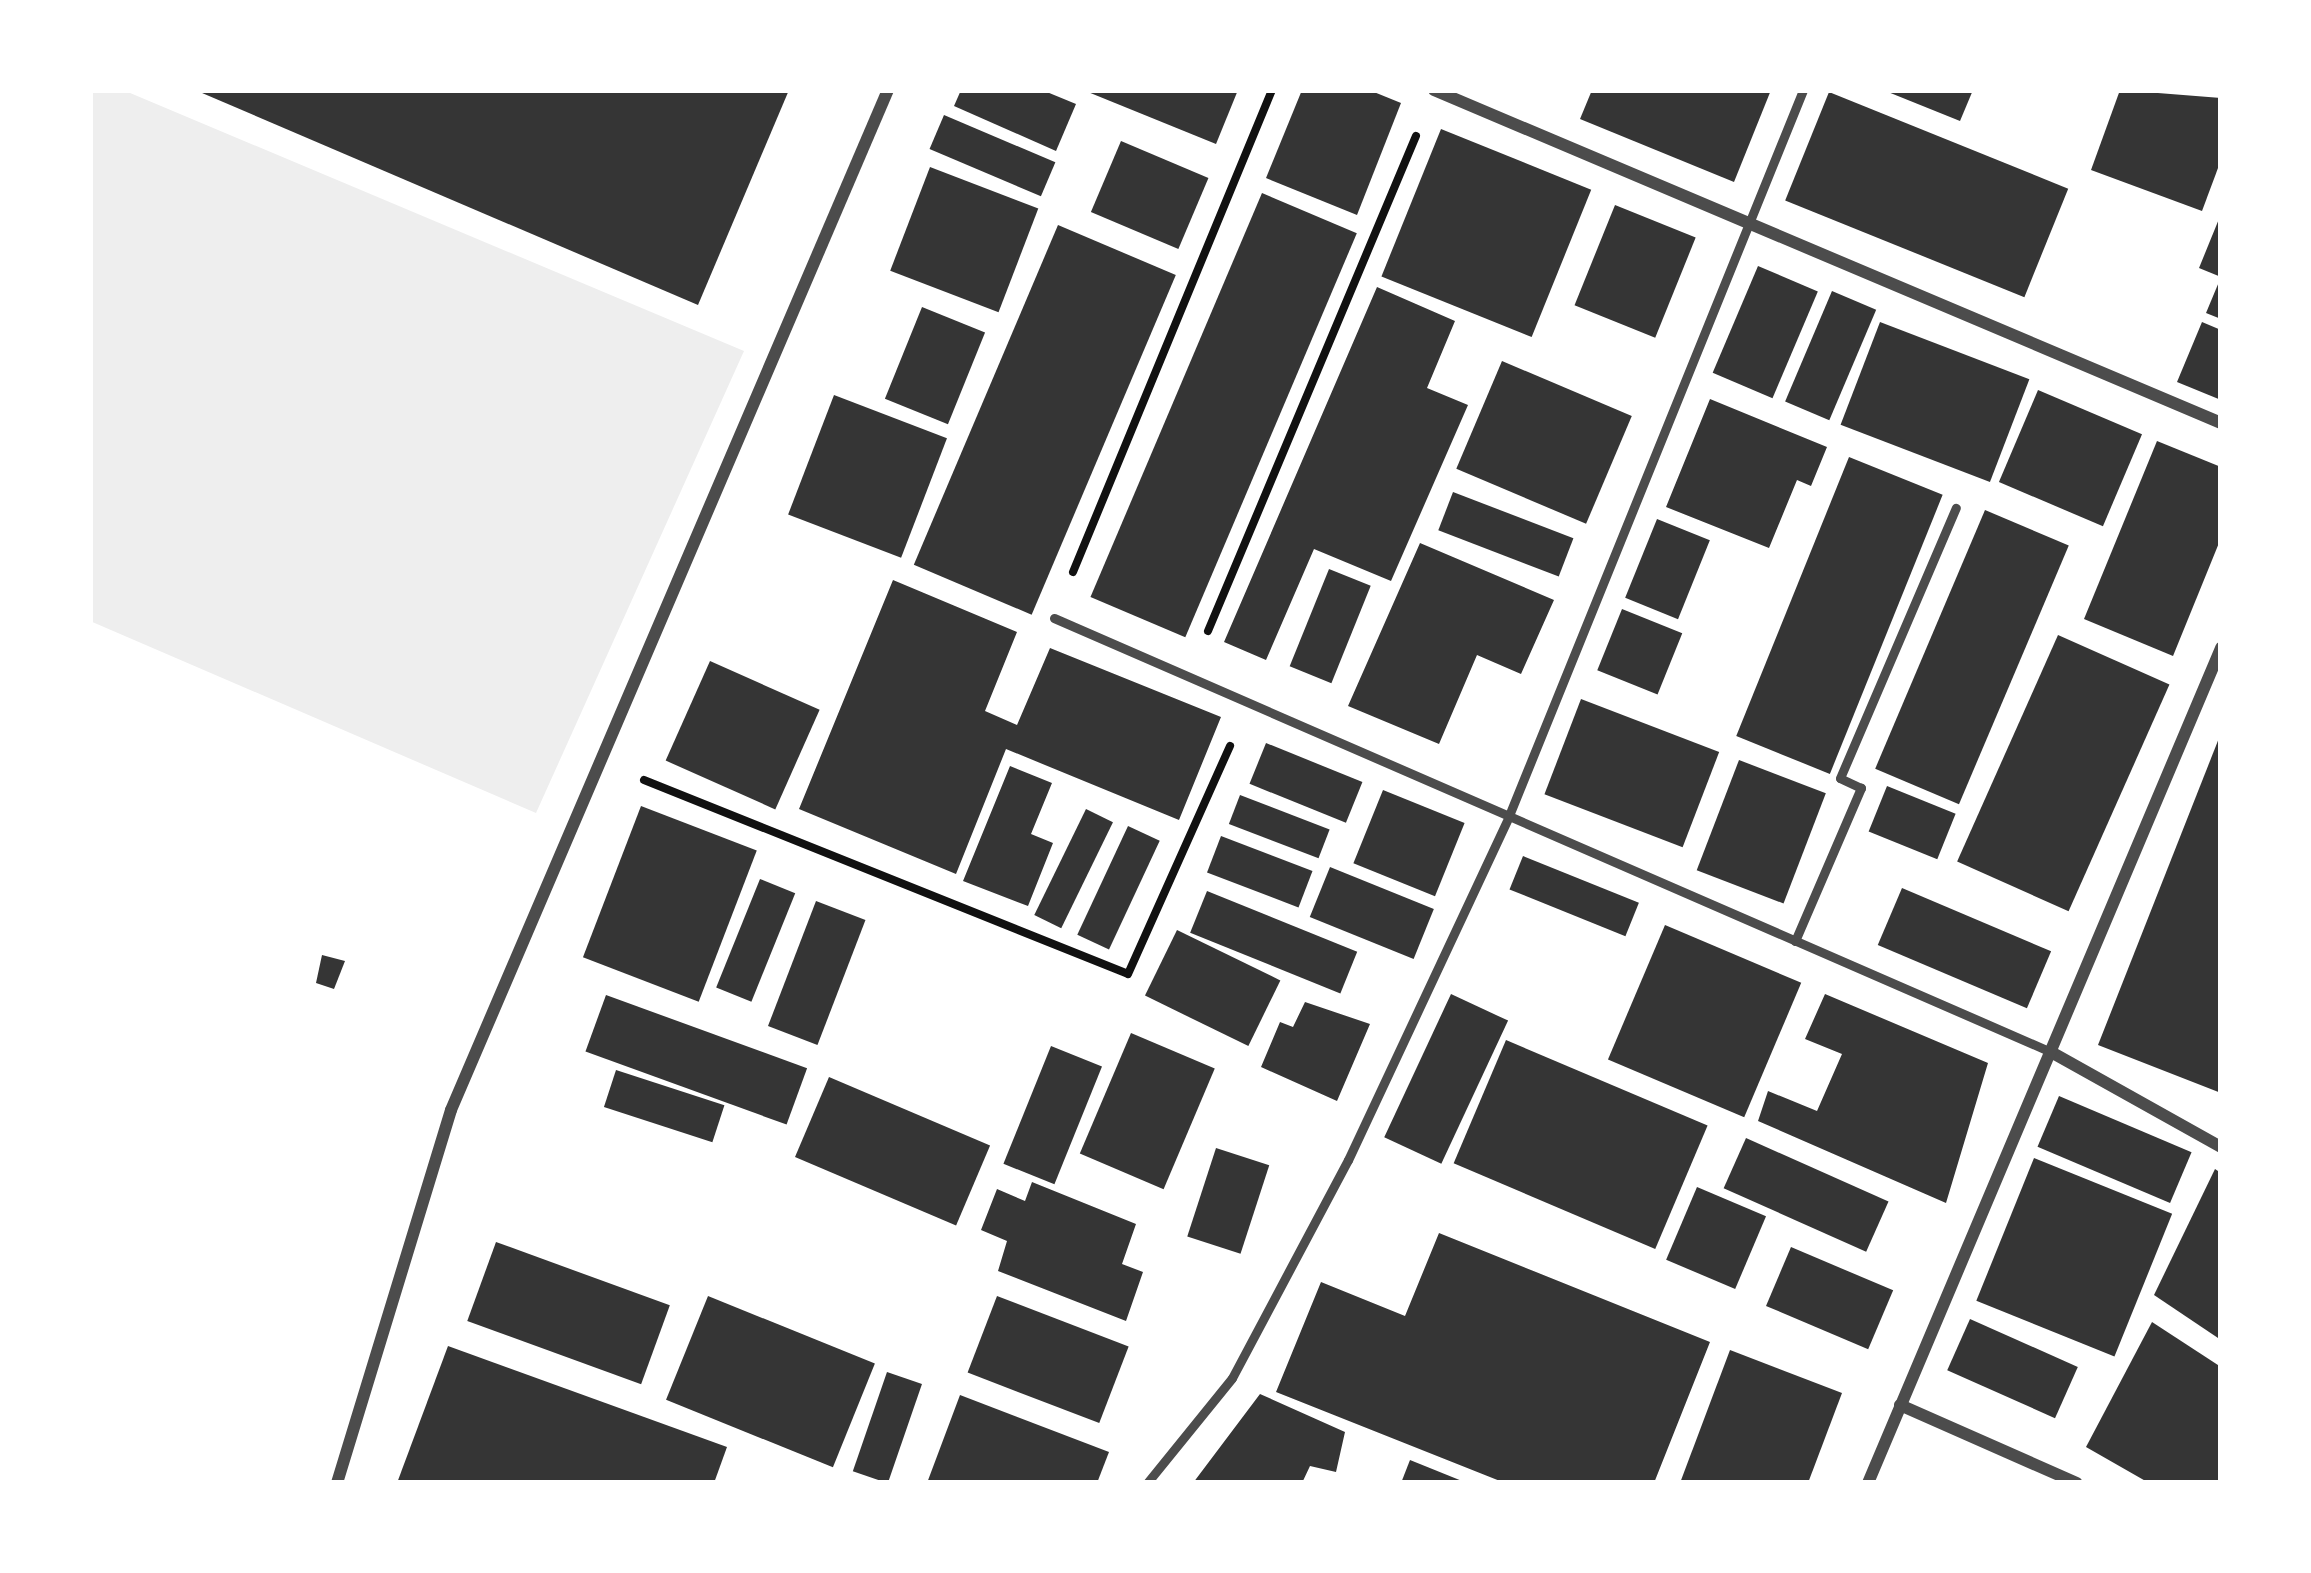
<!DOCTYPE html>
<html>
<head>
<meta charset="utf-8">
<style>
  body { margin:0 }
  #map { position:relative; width:2311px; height:1573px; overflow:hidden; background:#fff; font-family:"Archivo Narrow",sans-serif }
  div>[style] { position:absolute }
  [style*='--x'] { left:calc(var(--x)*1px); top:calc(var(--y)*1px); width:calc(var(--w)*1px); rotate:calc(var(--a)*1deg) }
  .green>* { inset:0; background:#eee }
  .building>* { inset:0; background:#353535; transform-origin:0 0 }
  .path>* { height:8px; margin:-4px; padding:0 4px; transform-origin:4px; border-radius:4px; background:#111 }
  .service>* { height:9px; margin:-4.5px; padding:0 4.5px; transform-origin:4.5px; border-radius:4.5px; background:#4c4c4c }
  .minor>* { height:12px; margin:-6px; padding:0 6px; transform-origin:6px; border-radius:6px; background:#4c4c4c }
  span { translate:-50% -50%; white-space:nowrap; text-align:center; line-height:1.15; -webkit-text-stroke:9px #fff; paint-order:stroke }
  .frame { position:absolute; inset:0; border:93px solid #fff; pointer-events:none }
</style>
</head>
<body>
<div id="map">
  <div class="green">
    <div style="clip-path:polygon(90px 90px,123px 90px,744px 351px,536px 813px,90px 621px)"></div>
  </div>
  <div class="building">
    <div style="clip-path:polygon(195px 90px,789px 90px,698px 305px)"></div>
    <div style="clip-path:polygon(961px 90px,1042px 90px,1076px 104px,1056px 151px,954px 106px)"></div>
    <div style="clip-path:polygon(1083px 90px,1238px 90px,1216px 144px)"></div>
    <div style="clip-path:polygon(1302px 90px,1369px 90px,1401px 103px,1357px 215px,1266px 178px)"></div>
    <div style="clip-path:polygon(1592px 90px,1771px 90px,1734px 182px,1580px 119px)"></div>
    <div style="clip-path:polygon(1883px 90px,1973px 90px,1960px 121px)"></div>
    <div style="clip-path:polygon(2120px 90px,2221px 98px,2221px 160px,2202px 211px,2091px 170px)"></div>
    <div style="left:1829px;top:92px;width:258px;height:117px;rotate:22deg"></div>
    <div style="left:944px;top:115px;width:121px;height:37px;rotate:23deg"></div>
    <div style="left:1441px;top:129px;width:162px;height:159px;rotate:22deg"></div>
    <div style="left:1121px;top:141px;width:95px;height:77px;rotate:23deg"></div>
    <div style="left:930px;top:167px;width:116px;height:111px;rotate:21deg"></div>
    <div style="left:1262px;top:193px;width:103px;height:439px;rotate:23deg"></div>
    <div style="left:1615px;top:205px;width:87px;height:108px;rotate:22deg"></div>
    <div style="clip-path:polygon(2221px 214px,2221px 277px,2199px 268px)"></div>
    <div style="left:1058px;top:225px;width:128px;height:369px;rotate:23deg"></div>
    <div style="left:1758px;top:266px;width:65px;height:116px;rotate:23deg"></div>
    <div style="clip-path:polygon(2221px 277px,2221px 319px,2206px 313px)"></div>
    <div style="clip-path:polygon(1377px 287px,1455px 321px,1427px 388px,1468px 405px,1391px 581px,1314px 549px,1266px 660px,1224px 642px)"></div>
    <div style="left:1832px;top:291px;width:48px;height:120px;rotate:23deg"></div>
    <div style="left:922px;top:307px;width:68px;height:99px;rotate:22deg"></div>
    <div style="left:1880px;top:322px;width:160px;height:110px;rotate:21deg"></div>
    <div style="clip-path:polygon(2202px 322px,2221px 330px,2221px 400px,2177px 382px)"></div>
    <div style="left:1502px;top:361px;width:141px;height:117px;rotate:23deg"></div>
    <div style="left:2038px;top:390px;width:113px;height:100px;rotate:23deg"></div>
    <div style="left:834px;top:395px;width:121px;height:128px;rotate:21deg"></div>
    <div style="clip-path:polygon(1710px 399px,1827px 447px,1811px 486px,1797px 480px,1769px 548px,1666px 507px)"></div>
    <div style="clip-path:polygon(2157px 441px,2221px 467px,2221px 538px,2173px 656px,2084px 619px)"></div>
    <div style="left:1849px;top:457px;width:101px;height:301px;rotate:22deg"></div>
    <div style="left:1453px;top:492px;width:129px;height:41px;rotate:21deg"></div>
    <div style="left:1985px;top:510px;width:91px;height:281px;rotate:23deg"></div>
    <div style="left:1657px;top:519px;width:57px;height:85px;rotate:22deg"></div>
    <div style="clip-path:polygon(1420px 543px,1554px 600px,1521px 674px,1477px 655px,1439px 744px,1348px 706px)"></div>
    <div style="left:1329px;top:569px;width:45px;height:105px;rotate:22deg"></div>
    <div style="clip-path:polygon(893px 580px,1017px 632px,985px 711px,1017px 725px,1050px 648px,1221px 717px,1179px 820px,1006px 749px,956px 874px,799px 809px)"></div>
    <div style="left:1622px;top:609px;width:65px;height:66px;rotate:22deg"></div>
    <div style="left:2058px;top:635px;width:122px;height:248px;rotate:24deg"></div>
    <div style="left:710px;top:661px;width:120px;height:109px;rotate:24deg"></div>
    <div style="left:1581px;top:699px;width:148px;height:102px;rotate:21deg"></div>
    <div style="clip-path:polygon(2221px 733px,2221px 1093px,2098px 1045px)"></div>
    <div style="left:1266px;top:743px;width:104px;height:44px;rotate:22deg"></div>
    <div style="left:1739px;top:760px;width:93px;height:118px;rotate:21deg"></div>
    <div style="clip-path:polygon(1010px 766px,1052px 783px,1031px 834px,1053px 843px,1028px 906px,963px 881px)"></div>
    <div style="left:1887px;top:786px;width:74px;height:49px;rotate:22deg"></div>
    <div style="left:1383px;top:790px;width:88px;height:79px;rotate:22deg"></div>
    <div style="left:1240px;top:795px;width:96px;height:31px;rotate:21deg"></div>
    <div style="left:641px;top:806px;width:124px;height:162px;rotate:21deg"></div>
    <div style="left:1086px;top:809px;width:30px;height:118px;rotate:26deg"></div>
    <div style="left:1128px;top:826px;width:35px;height:120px;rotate:25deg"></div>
    <div style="left:1221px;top:836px;width:98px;height:39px;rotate:21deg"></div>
    <div style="left:1523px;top:856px;width:125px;height:36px;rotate:22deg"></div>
    <div style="left:1330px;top:867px;width:112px;height:54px;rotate:22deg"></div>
    <div style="left:760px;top:879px;width:38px;height:117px;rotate:22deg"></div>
    <div style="left:1902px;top:888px;width:162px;height:62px;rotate:23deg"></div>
    <div style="left:1207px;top:891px;width:162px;height:45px;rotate:22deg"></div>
    <div style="left:816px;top:901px;width:53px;height:134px;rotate:21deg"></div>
    <div style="left:1665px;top:925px;width:148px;height:146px;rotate:23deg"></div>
    <div style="left:1177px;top:930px;width:115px;height:73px;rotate:26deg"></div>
    <div style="clip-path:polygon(322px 955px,345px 961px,334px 989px,316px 983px)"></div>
    <div style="left:1451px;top:994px;width:63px;height:158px;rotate:25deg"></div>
    <div style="clip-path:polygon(1825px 994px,1988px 1063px,1946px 1203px,1758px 1121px,1768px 1091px,1817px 1111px,1842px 1054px,1805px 1039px)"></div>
    <div style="left:606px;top:995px;width:214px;height:60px;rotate:20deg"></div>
    <div style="clip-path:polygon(1305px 1002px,1370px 1024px,1337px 1101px,1261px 1067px,1280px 1022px,1293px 1027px)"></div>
    <div style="left:1131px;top:1033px;width:91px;height:131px;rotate:23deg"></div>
    <div style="left:1506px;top:1040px;width:219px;height:134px;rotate:23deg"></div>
    <div style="left:1051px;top:1046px;width:55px;height:127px;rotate:22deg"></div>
    <div style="left:616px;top:1070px;width:114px;height:39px;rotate:18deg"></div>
    <div style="left:829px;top:1077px;width:175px;height:87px;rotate:23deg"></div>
    <div style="left:2059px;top:1096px;width:144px;height:55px;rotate:23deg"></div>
    <div style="left:1746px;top:1138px;width:156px;height:55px;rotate:24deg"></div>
    <div style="left:1216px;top:1148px;width:56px;height:93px;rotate:18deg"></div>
    <div style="left:2034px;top:1158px;width:149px;height:154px;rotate:22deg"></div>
    <div style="clip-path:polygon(2215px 1169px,2221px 1173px,2221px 1340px,2154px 1295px)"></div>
    <div style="clip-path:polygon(1032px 1182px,1136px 1224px,1122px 1264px,1143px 1272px,1126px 1321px,998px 1271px,1007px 1241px,981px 1230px,997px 1189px,1025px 1201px)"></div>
    <div style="left:1697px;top:1187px;width:75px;height:79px;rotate:23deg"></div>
    <div style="clip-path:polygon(1439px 1233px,1710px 1342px,1654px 1483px,1505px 1483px,1276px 1392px,1321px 1282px,1405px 1316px)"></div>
    <div style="left:496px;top:1242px;width:185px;height:84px;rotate:20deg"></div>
    <div style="left:1791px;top:1247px;width:111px;height:64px;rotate:23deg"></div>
    <div style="left:708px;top:1296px;width:180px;height:112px;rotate:22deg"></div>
    <div style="left:997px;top:1296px;width:141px;height:82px;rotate:21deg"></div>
    <div style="left:1970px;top:1319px;width:118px;height:56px;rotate:24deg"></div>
    <div style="clip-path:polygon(2152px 1322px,2221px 1367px,2221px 1483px,2149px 1483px,2086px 1447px)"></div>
    <div style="clip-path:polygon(448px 1346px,727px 1447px,714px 1483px,397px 1483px)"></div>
    <div style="clip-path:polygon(1730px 1350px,1842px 1393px,1808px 1483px,1680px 1483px)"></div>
    <div style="left:887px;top:1372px;width:37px;height:105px;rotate:19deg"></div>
    <div style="clip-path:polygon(1260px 1394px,1345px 1432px,1336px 1472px,1310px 1466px,1302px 1483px,1193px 1483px)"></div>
    <div style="clip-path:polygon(960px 1395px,1109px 1452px,1097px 1483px,927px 1483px)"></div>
    <div style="clip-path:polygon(1410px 1460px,1467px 1483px,1401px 1483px)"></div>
  </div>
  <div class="path">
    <div style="--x:1073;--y:572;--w:521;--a:-67.57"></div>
    <div style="--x:1208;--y:631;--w:537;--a:-67.21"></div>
    <div style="--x:644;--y:780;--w:521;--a:21.84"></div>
    <div style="--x:1128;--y:974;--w:250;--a:-65.9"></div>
  </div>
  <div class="service">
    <div style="--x:1054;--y:618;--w:1087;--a:23.52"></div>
    <div style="--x:1795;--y:941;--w:167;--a:-66.7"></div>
    <div style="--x:1861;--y:788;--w:23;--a:-155"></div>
    <div style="--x:1840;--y:778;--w:294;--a:-66.8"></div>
    <div style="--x:1147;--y:1483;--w:135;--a:-51"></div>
    <div style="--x:1232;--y:1378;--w:247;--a:-62"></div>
    <div style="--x:1348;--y:1160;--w:378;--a:-64.9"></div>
    <div style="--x:1508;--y:818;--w:785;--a:-67.94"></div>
  </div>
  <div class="minor">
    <div style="--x:1434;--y:90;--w:855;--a:22.93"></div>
    <div style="--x:2051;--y:1052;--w:195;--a:29.2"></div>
    <div style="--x:1900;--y:1405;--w:193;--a:23.8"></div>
    <div style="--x:337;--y:1483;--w:390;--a:-73"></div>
    <div style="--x:451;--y:1110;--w:1110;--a:-66.81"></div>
    <div style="--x:1868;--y:1483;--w:907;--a:-67.08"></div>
  </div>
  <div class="frame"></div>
</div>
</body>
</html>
